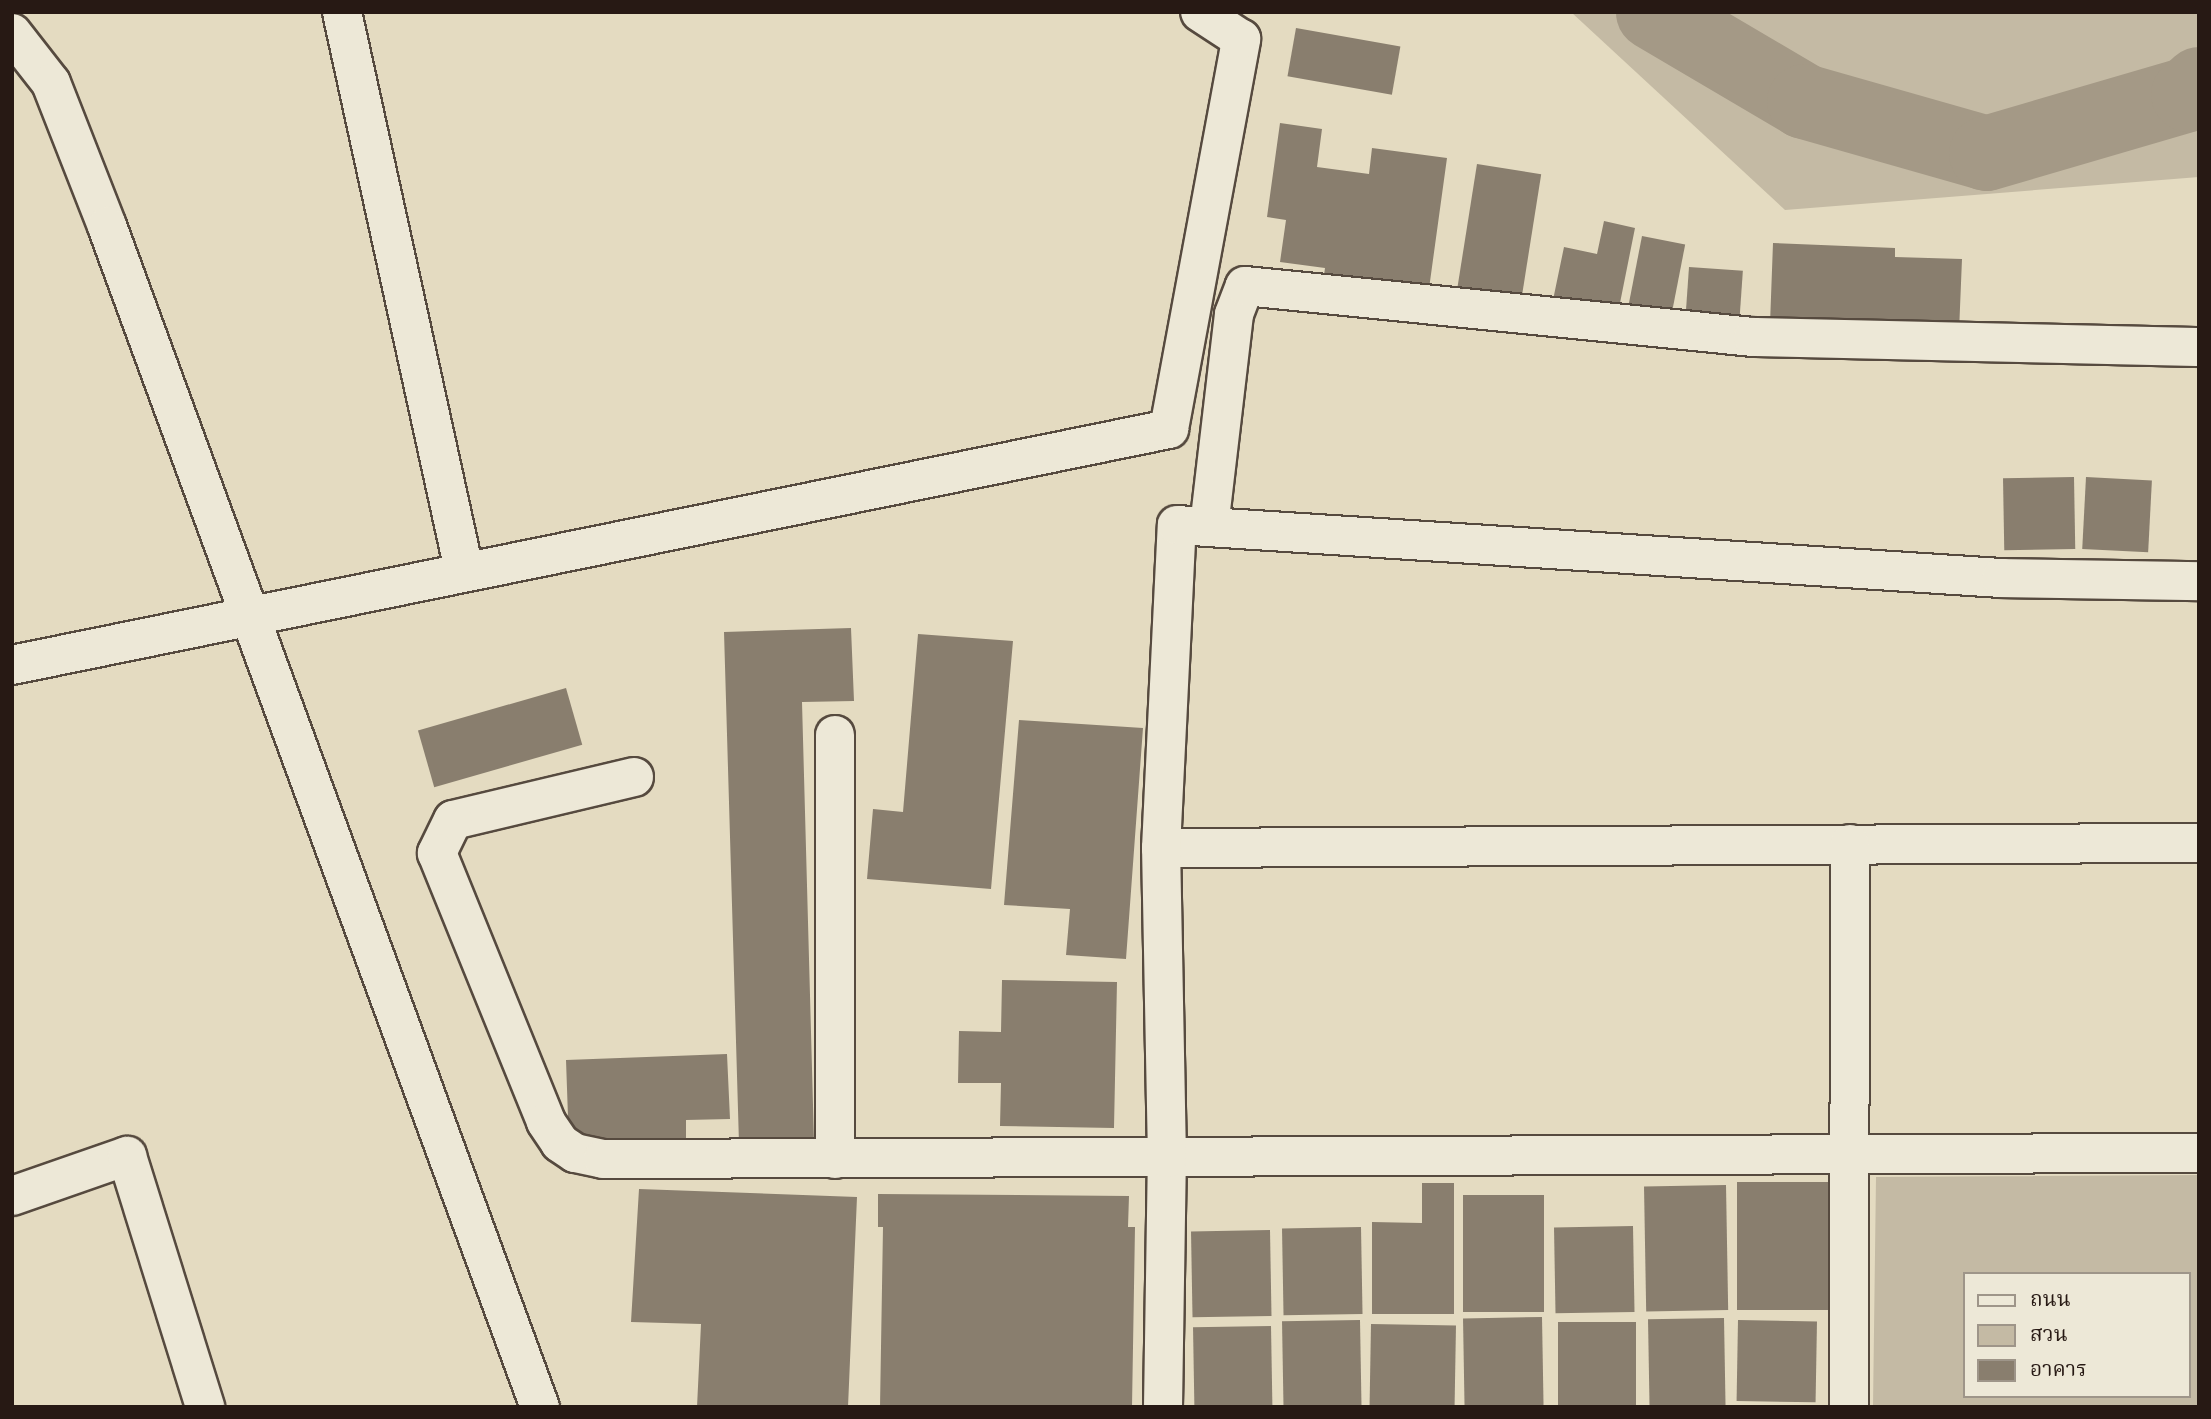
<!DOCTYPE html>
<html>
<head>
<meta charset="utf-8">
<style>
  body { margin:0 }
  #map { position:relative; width:2211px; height:1419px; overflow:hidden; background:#e4dbc1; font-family:Cardo,"Noto Serif Thai",serif }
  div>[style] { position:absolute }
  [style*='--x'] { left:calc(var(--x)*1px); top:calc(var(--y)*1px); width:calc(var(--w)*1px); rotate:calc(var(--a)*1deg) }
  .green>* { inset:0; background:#c4baa4 }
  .river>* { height:75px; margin:-37.5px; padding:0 37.5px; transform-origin:37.5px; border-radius:37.5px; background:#a49986 }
  .building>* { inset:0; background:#897e6e; transform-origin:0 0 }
  .roads { filter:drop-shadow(2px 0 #564a3f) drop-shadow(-2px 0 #564a3f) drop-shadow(0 2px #564a3f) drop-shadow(0 -2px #564a3f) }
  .minor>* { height:38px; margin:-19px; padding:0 19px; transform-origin:19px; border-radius:19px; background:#ede8d7 }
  span { translate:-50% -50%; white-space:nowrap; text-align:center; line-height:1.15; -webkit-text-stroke:6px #ede8d7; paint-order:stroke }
  .frame { position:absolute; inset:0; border:14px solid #271914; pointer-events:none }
  .legend { position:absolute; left:1963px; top:1272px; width:228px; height:126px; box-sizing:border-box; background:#ede8d7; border:2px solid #9e9589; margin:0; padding:9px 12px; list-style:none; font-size:21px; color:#271914 }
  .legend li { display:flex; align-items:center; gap:14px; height:35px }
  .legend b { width:35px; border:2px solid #9e9589 }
</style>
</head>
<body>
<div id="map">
  <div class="green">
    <div style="clip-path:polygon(1571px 12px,2199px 12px,2199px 177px,1785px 210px)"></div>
    <div style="clip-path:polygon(evenodd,2199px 1175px,2199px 1407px,1873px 1407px,1876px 1177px,2199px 1175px,1964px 1274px,2188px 1274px,2188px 1396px,1964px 1396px,1964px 1274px)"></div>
  </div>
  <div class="river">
    <div style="--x:1653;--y:12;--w:175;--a:30.5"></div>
    <div style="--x:1804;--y:101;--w:189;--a:15.9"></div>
    <div style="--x:1986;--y:153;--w:210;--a:-16.3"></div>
    <div style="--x:2188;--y:94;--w:15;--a:-42"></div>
  </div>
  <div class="building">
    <div style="left:1296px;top:28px;width:106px;height:49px;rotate:10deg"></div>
    <div style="clip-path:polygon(1280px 123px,1322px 129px,1317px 167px,1369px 174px,1372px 148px,1447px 158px,1428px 296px,1323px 282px,1325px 268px,1280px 262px,1286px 220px,1267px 217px)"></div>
    <div style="left:1477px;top:164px;width:65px;height:139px;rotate:9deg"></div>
    <div style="clip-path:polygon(1604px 221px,1635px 228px,1618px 313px,1553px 300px,1564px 247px,1597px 254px)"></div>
    <div style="left:1642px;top:236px;width:44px;height:72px;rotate:11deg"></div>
    <div style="clip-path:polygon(1773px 243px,1895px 248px,1895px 257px,1962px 259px,1959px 332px,1770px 324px)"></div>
    <div style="left:1689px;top:267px;width:54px;height:49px;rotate:4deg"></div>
    <div style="left:2074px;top:477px;width:72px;height:71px;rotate:89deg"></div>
    <div style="left:2086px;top:477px;width:66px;height:72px;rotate:3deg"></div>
    <div style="clip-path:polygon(851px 628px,854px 701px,802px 702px,814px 1142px,739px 1144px,724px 632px)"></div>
    <div style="clip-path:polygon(918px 634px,1013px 641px,991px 889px,867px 879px,873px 809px,903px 812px)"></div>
    <div style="left:566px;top:688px;width:59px;height:154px;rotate:74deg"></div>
    <div style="clip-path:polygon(1019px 720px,1143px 728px,1126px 959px,1066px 955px,1070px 909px,1004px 905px)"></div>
    <div style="clip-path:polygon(1002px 980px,1117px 982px,1114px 1128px,1000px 1126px,1001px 1083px,958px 1083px,959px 1031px,1001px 1032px)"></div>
    <div style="clip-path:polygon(727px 1054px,730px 1119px,686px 1120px,686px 1141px,569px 1146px,566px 1060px)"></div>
    <div style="left:1737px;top:1182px;width:91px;height:128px"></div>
    <div style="clip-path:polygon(1422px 1183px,1454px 1183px,1454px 1314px,1372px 1314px,1372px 1222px,1422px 1223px)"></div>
    <div style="left:1726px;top:1185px;width:125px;height:82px;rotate:89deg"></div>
    <div style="clip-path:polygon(639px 1189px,857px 1197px,848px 1407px,697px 1407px,701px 1324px,631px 1322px)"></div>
    <div style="clip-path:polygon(878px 1194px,1129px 1196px,1128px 1227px,1135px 1227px,1132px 1407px,880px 1407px,883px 1227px,878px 1227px)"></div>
    <div style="left:1463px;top:1195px;width:81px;height:117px"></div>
    <div style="left:1633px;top:1226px;width:86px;height:79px;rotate:89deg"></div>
    <div style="left:1361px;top:1227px;width:87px;height:79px;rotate:89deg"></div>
    <div style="left:1270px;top:1230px;width:86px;height:79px;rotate:89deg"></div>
    <div style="left:1542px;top:1317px;width:90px;height:79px;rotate:89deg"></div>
    <div style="left:1724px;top:1318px;width:87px;height:76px;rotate:89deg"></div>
    <div style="left:1360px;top:1320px;width:87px;height:78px;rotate:89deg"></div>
    <div style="left:1738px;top:1320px;width:79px;height:81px;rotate:1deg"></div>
    <div style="left:1558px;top:1322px;width:78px;height:83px"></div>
    <div style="left:1371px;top:1324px;width:85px;height:83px;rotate:1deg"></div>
    <div style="left:1271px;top:1326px;width:81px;height:78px;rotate:89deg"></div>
  </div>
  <div class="roads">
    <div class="minor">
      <div style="--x:342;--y:12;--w:571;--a:77.67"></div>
      <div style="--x:12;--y:33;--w:63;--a:52"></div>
      <div style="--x:51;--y:83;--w:154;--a:68.6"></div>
      <div style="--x:107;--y:226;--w:1258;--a:69.87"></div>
      <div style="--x:1209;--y:527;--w:214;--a:-83.3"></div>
      <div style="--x:1234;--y:314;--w:30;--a:-69"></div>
      <div style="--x:1245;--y:286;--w:511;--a:5.73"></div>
      <div style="--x:1753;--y:337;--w:446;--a:1.3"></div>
      <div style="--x:12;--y:665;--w:1181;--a:-11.53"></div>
      <div style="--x:1169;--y:429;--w:397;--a:-79.5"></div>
      <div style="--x:1241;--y:39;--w:49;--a:-146.6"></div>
      <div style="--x:634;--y:777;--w:186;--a:166.6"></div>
      <div style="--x:453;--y:820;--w:37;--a:116"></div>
      <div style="--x:437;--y:853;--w:290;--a:67.9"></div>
      <div style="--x:546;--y:1122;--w:25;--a:56"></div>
      <div style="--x:560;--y:1143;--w:18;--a:34"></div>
      <div style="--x:575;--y:1153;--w:29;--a:12"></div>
      <div style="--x:603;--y:1159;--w:1596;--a:-0.22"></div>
      <div style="--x:1161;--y:848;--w:1038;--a:-0.28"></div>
      <div style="--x:835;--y:1159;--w:424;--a:-90"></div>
      <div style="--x:12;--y:1196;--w:122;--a:-19.2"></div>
      <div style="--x:127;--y:1156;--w:263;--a:72.7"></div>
      <div style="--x:1163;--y:1407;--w:249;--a:-89.1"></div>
      <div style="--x:1167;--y:1158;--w:310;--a:-91.1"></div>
      <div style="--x:1161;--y:848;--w:323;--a:-87.2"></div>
      <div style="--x:1177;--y:525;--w:826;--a:3.68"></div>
      <div style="--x:2001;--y:578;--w:198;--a:0.9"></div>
      <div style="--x:1849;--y:1407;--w:563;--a:-89.9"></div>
    </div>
  </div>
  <div class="frame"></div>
  <ul class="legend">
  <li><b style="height:9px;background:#ede8d7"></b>ถนน</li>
  <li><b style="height:19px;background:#c4baa4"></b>สวน</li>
  <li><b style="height:19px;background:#897e6e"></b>อาคาร</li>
  </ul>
</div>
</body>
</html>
